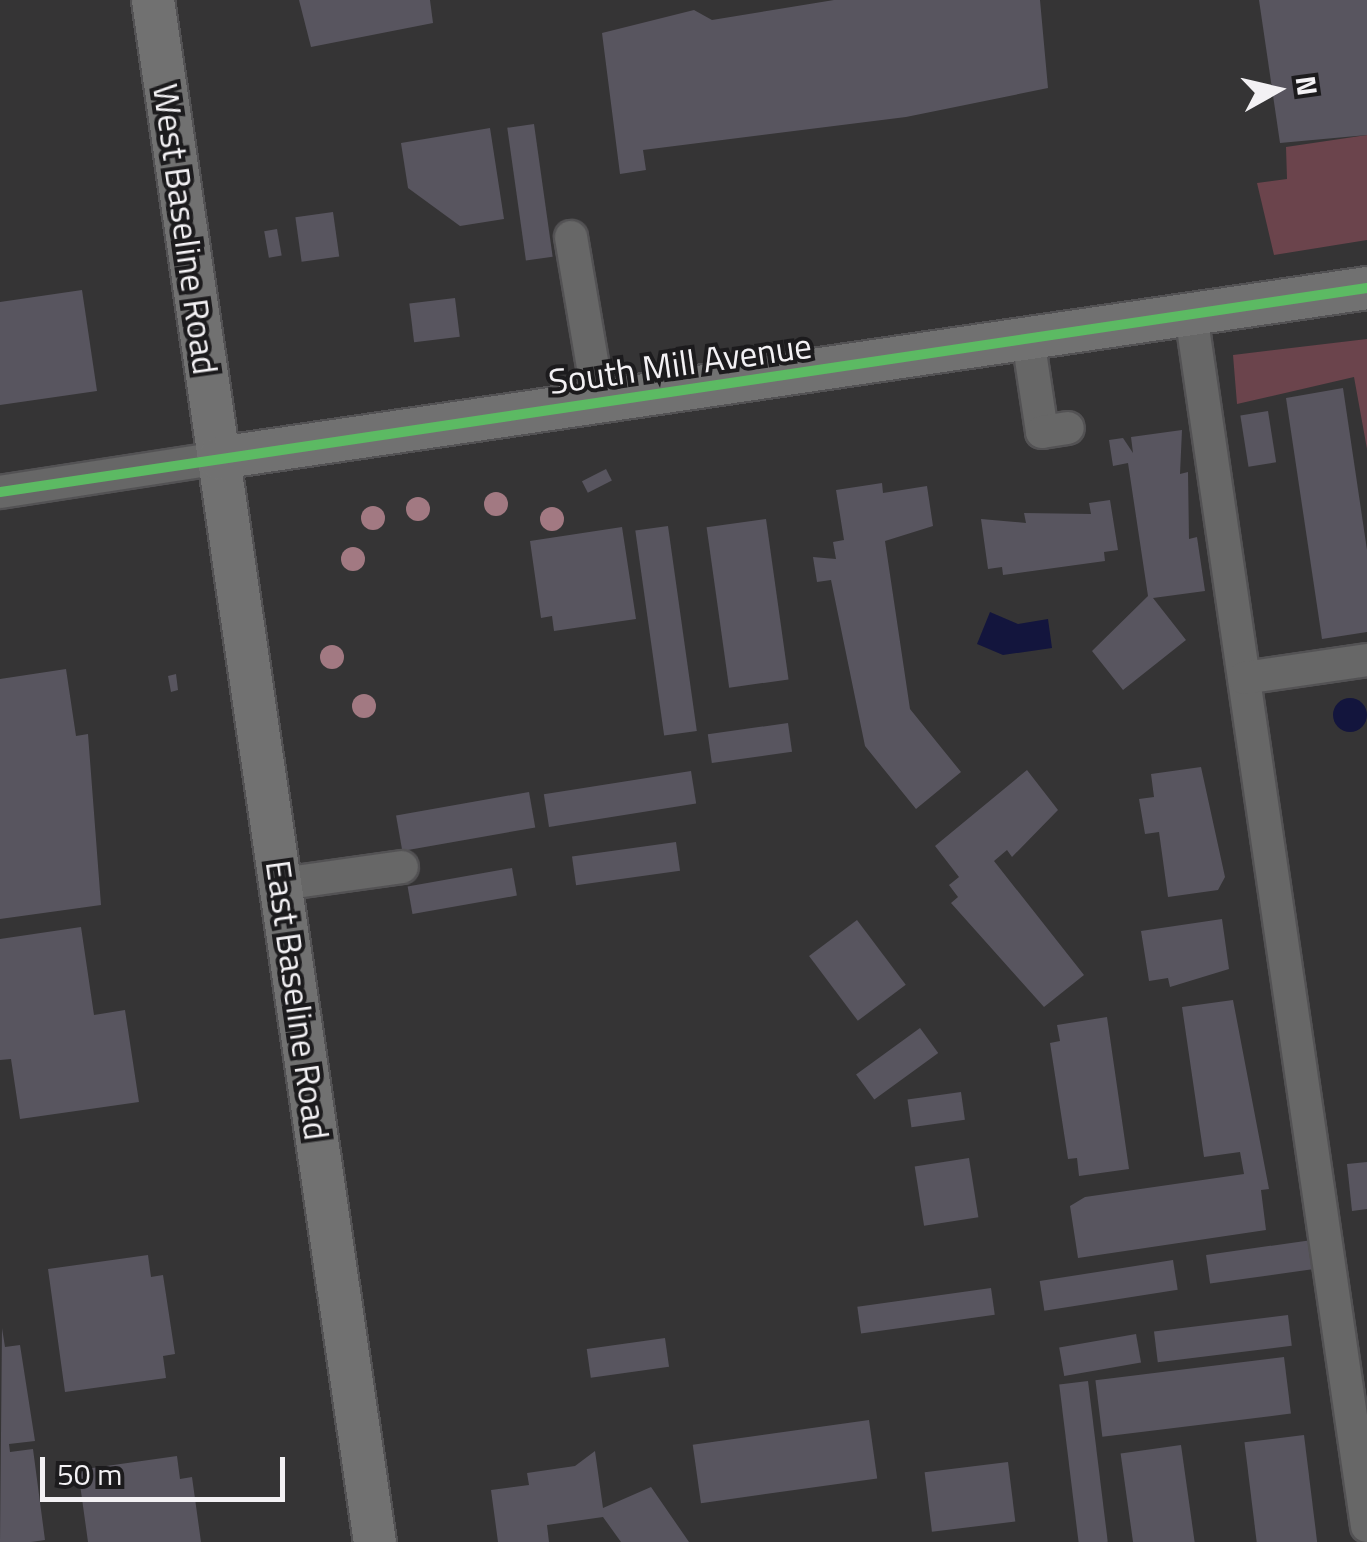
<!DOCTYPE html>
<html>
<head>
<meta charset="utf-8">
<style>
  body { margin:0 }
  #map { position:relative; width:1367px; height:1542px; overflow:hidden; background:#353435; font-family:"Titillium Web",sans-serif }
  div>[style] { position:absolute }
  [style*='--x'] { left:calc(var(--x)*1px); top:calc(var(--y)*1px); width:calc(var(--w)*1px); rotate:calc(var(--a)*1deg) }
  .green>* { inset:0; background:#6b444c }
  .water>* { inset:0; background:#13153d }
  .round { border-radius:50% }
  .building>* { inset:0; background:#58555f; transform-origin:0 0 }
  .roads { filter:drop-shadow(2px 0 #535254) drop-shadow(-2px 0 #535254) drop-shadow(0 2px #535254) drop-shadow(0 -2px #535254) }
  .minor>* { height:32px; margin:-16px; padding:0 16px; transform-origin:16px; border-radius:16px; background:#676767 }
  .major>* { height:42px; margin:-21px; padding:0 21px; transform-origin:21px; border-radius:21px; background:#717171 }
  .cycleway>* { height:10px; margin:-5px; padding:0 5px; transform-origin:5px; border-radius:5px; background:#5cba63 }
  .trees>* { width:24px; height:24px; margin:-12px; border-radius:50%; background:#a27982 }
  span { translate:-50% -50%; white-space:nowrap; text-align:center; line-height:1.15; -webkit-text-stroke:8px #1c1b1d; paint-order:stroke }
  .street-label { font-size:35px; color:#f3f1f4 }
  .north { position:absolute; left:1227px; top:40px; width:100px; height:100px; -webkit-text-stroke:8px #1c1b1d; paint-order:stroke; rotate:82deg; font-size:28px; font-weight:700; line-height:40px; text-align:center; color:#f3f1f4 }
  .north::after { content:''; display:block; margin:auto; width:35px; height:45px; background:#f3f1f4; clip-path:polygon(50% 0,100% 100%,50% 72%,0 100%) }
  .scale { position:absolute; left:40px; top:1457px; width:245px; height:45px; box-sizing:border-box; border:5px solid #f3f1f4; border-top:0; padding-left:12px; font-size:30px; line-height:35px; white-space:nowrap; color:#f3f1f4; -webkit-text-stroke:8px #1c1b1d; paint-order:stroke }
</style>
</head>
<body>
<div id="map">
  <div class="green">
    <div style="clip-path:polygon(1367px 135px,1367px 240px,1274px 255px,1257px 183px,1287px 179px,1286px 147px)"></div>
    <div style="clip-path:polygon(1367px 339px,1367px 449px,1354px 377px,1237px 404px,1233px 355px)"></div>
  </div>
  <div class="water">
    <div style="clip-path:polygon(990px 612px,1018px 624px,1048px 619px,1052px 648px,1003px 655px,977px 644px)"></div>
    <div class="round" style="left:1333px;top:698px;width:34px;height:34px"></div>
  </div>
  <div class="building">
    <div style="clip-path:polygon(299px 0,430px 0,433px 23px,311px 47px)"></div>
    <div style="clip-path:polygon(834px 0,1040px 0,1048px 88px,906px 117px,643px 150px,646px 170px,620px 174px,602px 33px,694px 10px,712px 20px)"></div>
    <div style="clip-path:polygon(1259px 0,1367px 0,1367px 135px,1280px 143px)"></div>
    <div style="left:534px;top:124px;width:134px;height:27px;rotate:82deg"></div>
    <div style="clip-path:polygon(490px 128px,504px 219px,460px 226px,408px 188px,401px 143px)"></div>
    <div style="left:333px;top:212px;width:45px;height:38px;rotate:82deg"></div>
    <div style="left:277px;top:229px;width:27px;height:13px;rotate:80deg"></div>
    <div style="clip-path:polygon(82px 290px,97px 391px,0 405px,0 302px)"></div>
    <div style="left:455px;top:298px;width:39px;height:46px;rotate:83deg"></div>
    <div style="clip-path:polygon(1343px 388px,1367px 550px,1367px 632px,1322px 639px,1286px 398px)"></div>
    <div style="left:1268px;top:411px;width:52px;height:28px;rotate:81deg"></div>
    <div style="clip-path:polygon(1182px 430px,1180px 474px,1188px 472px,1189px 539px,1197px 537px,1205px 591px,1153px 598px,1186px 640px,1123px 690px,1092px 651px,1148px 596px,1128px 463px,1113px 466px,1109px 440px,1123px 438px,1133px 453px,1131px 437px)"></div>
    <div style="left:606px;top:469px;width:13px;height:27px;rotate:63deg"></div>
    <div style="clip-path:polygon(882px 483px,883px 493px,927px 486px,933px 526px,885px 541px,910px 709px,961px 772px,916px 809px,865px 746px,831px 580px,817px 582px,813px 557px,836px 559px,833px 542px,844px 540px,836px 490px)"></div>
    <div style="clip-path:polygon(1110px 500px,1118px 550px,1104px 552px,1105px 561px,1003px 575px,1002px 567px,988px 569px,981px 519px,1026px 523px,1024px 513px,1091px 514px,1089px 503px)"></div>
    <div style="left:766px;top:519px;width:162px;height:60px;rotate:82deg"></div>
    <div style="left:668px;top:526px;width:207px;height:33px;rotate:82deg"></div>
    <div style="clip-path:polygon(622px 527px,636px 619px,554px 631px,552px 616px,541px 618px,530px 541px)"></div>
    <div style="clip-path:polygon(66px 669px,76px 736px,88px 734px,101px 905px,0 919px,0 679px)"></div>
    <div style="clip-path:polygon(176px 674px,178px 690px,171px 692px,168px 676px)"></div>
    <div style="left:788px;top:723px;width:29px;height:81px;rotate:82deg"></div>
    <div style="clip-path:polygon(1201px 767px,1225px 877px,1218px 890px,1168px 897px,1159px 832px,1145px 834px,1139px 799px,1154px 797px,1151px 774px)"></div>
    <div style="clip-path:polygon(1027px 770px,1058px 810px,1012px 857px,1007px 850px,994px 861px,1084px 975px,1044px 1007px,951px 903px,958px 897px,949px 885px,959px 877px,935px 846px)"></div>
    <div style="left:691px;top:771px;width:33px;height:149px;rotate:81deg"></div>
    <div style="left:529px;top:792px;width:36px;height:135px;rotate:80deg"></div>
    <div style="left:676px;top:842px;width:29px;height:105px;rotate:82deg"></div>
    <div style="left:512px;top:868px;width:28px;height:106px;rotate:80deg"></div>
    <div style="clip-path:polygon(1222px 919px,1229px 969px,1170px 987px,1168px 978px,1149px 981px,1141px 931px)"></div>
    <div style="left:857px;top:920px;width:81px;height:60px;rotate:53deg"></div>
    <div style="clip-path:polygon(81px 927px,94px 1015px,125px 1010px,139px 1102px,20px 1119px,11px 1059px,0 1060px,0 939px)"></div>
    <div style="clip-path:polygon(1233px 1000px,1269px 1189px,1261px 1190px,1266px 1230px,1078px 1258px,1070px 1206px,1085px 1197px,1244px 1174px,1240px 1152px,1204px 1157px,1182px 1007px)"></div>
    <div style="clip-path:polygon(1107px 1017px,1129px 1169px,1079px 1176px,1077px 1158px,1068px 1159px,1050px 1043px,1060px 1041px,1057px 1025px)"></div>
    <div style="left:920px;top:1028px;width:31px;height:79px;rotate:54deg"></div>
    <div style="left:961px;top:1092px;width:28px;height:54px;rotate:82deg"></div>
    <div style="left:969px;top:1158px;width:60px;height:55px;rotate:81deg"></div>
    <div style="clip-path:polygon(1367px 1162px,1367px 1209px,1352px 1211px,1347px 1164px)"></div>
    <div style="left:1312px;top:1240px;width:29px;height:107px;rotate:82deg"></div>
    <div style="clip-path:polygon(148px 1255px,151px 1277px,163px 1275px,175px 1354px,163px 1356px,166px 1378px,65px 1392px,48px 1269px)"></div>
    <div style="left:1173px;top:1260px;width:30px;height:135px;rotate:81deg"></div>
    <div style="left:991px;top:1288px;width:27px;height:135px;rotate:82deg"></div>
    <div style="left:1288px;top:1315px;width:31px;height:135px;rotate:83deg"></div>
    <div style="clip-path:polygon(2px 1328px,5px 1347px,20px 1345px,35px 1441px,9px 1444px,10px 1452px,33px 1449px,45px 1540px,31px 1542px,0 1542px)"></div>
    <div style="left:1136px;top:1334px;width:29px;height:78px;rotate:80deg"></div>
    <div style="left:665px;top:1338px;width:29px;height:79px;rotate:82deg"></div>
    <div style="left:1284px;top:1357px;width:57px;height:190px;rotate:83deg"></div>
    <div style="left:1088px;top:1381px;width:162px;height:29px;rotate:83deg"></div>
    <div style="left:869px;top:1420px;width:59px;height:178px;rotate:82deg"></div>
    <div style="left:1304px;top:1435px;width:108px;height:60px;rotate:83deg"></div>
    <div style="left:1181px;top:1445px;width:98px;height:61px;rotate:82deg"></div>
    <div style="clip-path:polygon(595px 1451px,603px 1508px,651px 1487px,689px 1542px,621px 1542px,603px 1517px,547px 1525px,549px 1542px,498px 1542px,491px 1490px,529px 1485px,527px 1473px,575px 1466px)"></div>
    <div style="clip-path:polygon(177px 1456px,180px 1479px,192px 1477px,201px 1542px,88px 1542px,78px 1470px)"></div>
    <div style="left:1008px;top:1462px;width:60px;height:84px;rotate:83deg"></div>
  </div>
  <div class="roads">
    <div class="minor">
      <div style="--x:571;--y:237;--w:168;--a:80.4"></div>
      <div style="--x:1191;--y:314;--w:1225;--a:81.74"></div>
      <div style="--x:1028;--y:339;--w:94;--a:81.4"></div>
      <div style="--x:1042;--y:432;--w:26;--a:-9"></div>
      <div style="--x:0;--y:492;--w:222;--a:-8.8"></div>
      <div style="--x:1244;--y:678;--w:124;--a:-8.3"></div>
      <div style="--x:281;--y:884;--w:122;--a:-8"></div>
    </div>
    <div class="major">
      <div style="--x:153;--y:0;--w:1558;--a:81.81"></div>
      <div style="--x:219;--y:458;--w:1161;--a:-8.42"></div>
    </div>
  </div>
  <div class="cycleway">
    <div style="--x:0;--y:492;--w:1382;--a:-8.49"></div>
  </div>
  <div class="trees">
    <div style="left:496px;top:504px"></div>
    <div style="left:418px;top:509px"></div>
    <div style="left:373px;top:518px"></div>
    <div style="left:552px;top:519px"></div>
    <div style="left:353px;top:559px"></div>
    <div style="left:332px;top:657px"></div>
    <div style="left:364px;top:706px"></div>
  </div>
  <div class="street-label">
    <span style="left:186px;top:229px;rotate:82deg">West Baseline Road</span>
    <span style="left:680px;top:363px;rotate:-8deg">South Mill Avenue</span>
    <span style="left:298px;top:1000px;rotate:82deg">East Baseline Road</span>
  </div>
  <div class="north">N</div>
  <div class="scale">50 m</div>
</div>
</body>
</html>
